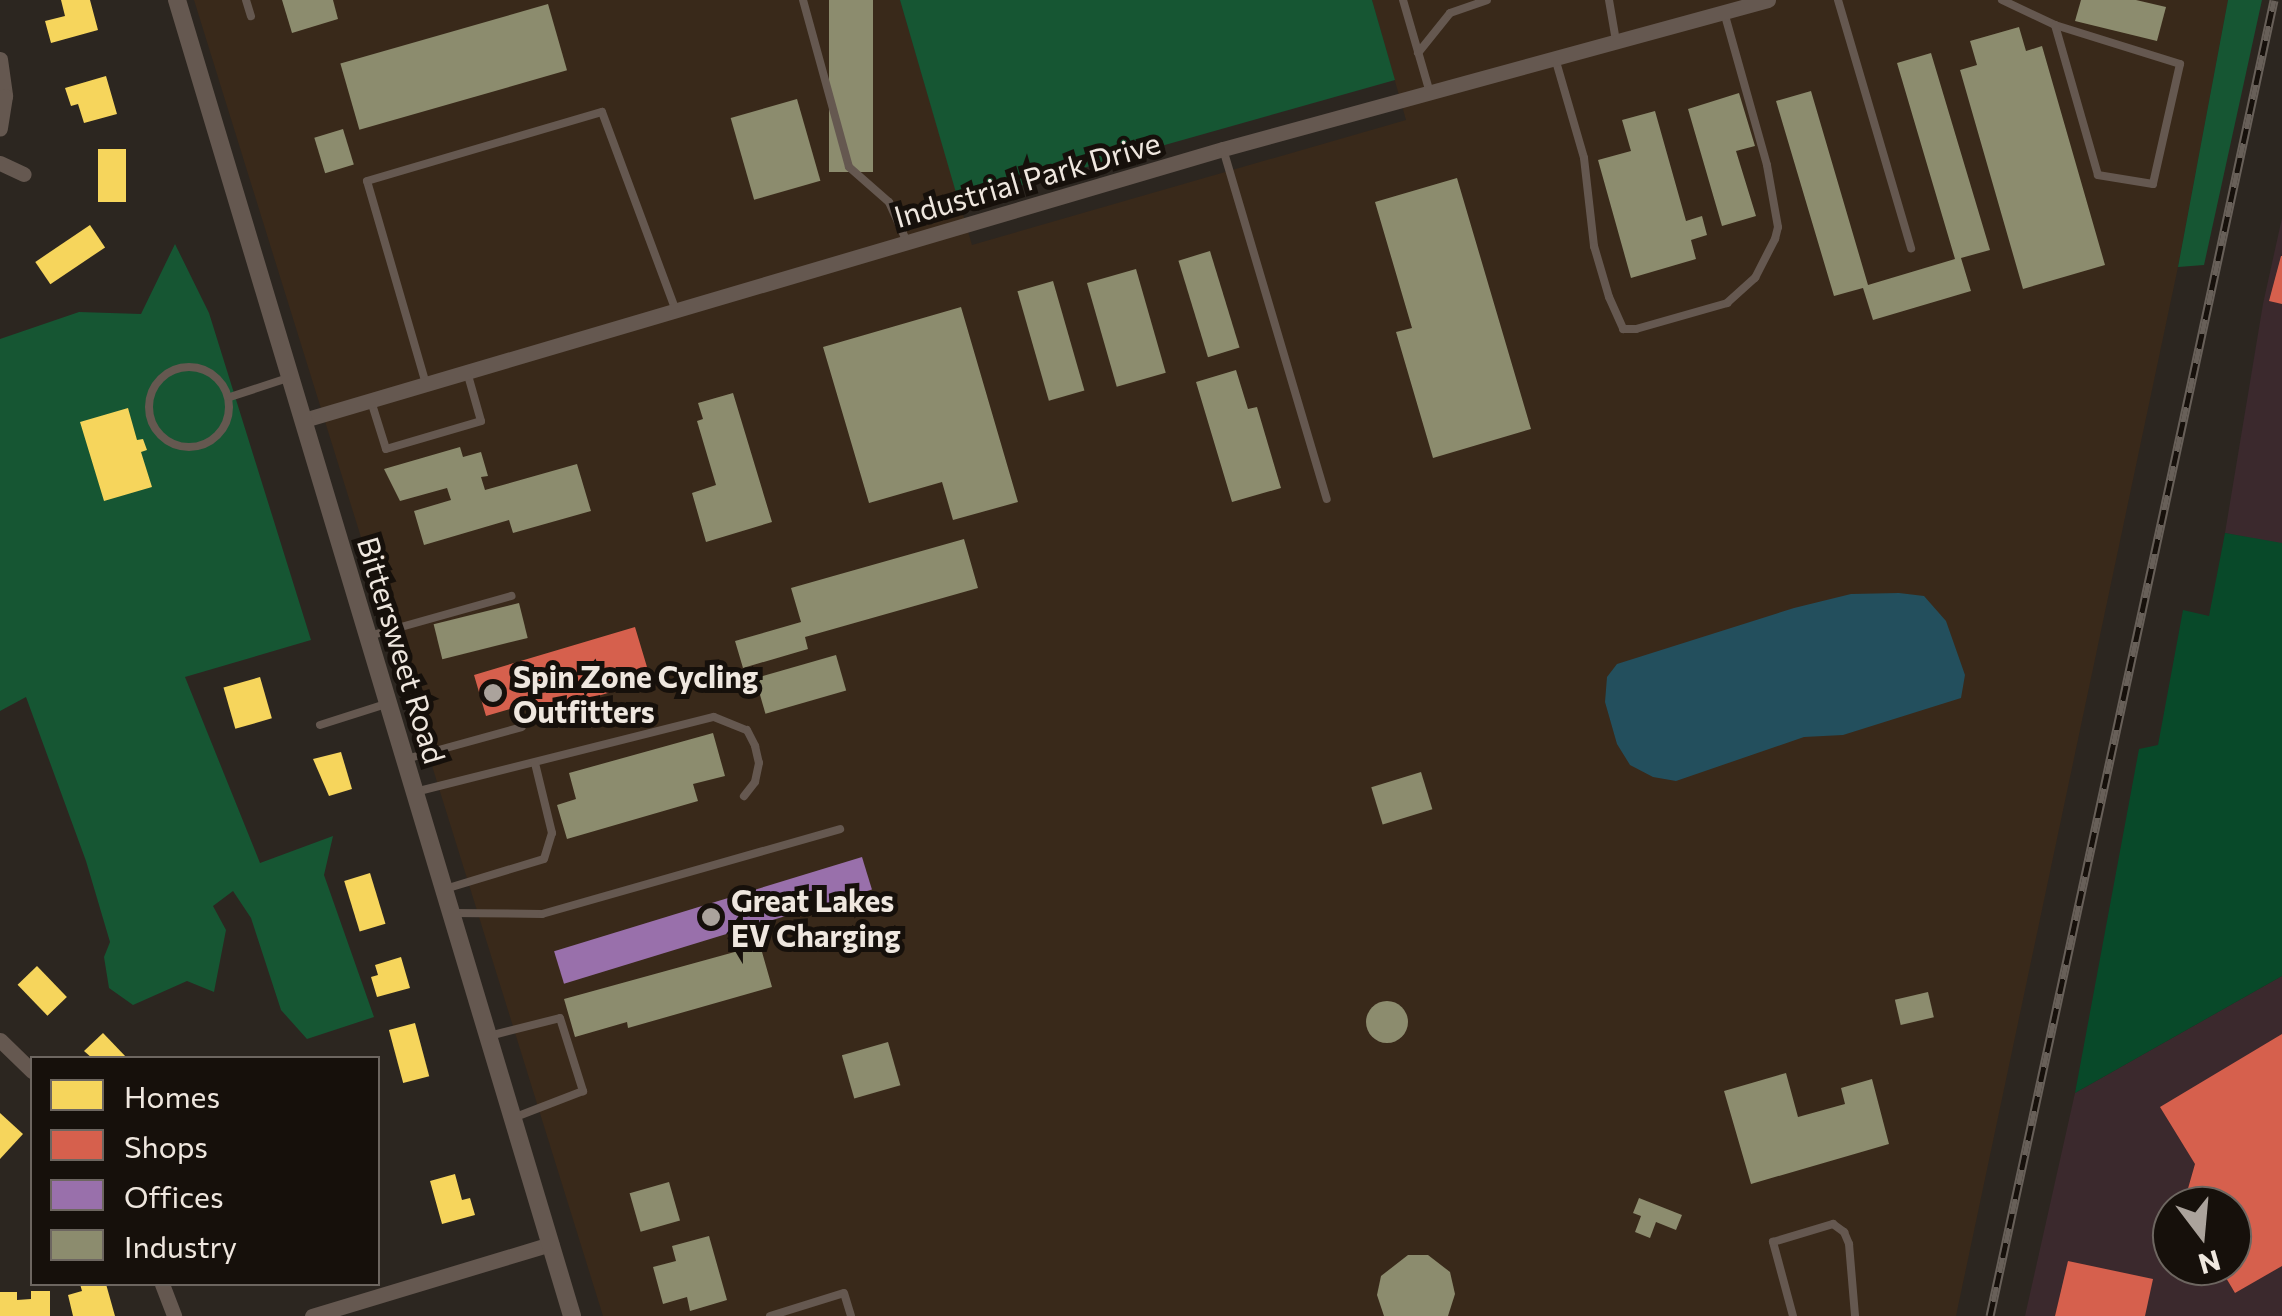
<!DOCTYPE html>
<html>
<head>
<meta charset="utf-8">
<style>
  body { margin:0 }
  #map { position:relative; width:2282px; height:1316px; overflow:hidden; background:#2c2620; font-family:Commissioner,sans-serif }
  div>[style] { position:absolute }
  [style*='--x'] { left:calc(var(--x)*1px); top:calc(var(--y)*1px); width:calc(var(--w)*1px); rotate:calc(var(--a)*1deg) }
  .commercial>* { inset:0; background:#3b292d }
  .built>* { inset:0; background:#39291a }
  .green>* { inset:0; background:#084929 }
  .forest>* { inset:0; background:#165633 }
  .water>* { inset:0; background:#234f5d }
  .homes>* { inset:0; background:#f6d55c; transform-origin:0 0 }
  .shops>* { inset:0; background:#d6604d }
  .offices>* { inset:0; background:#9970ab; transform-origin:0 0 }
  .industry>* { inset:0; background:#8c8c6e; transform-origin:0 0 }
  .round { border-radius:50% }
  .service>* { height:8px; margin:-4px; padding:0 4px; transform-origin:4px; border-radius:4px; background:#655850 }
  .service>.ring { margin:-4px; padding:0; box-sizing:content-box; background:none; border:8px solid #655850; border-radius:50% }
  .minor>* { height:15px; margin:-7.5px; padding:0 7.5px; transform-origin:7.5px; border-radius:7.5px; background:#655850 }
  .tertiary>* { height:18px; margin:-9px; padding:0 9px; transform-origin:9px; border-radius:9px; background:#655850 }
  .rail>* { height:9px; margin-top:-4.5px; transform-origin:0; background:repeating-linear-gradient(90deg,#16100b 0 15px,#686059 0 30px); box-sizing:border-box; border-block:2px solid #686059 }
  .dots>* { width:28px; height:28px; translate:-50% -50%; box-sizing:border-box; border:5px solid #16100b; border-radius:50% }
  span { translate:-50% -50%; white-space:nowrap; text-align:center; line-height:1.15; -webkit-text-stroke:10px #16100b; paint-order:stroke }
  .street-label { font-size:30px; color:#efe7df }
  .poi-label { font-size:30px; color:#efe7df; font-weight:700 }
  .left { translate:0 -50%; text-align:left }
  .legend { position:absolute; left:30px; top:1056px; width:350px; height:230px; box-sizing:border-box; background:#16100b; border:2px solid #6d6660; margin:0; padding:12px 18px; list-style:none; font-size:30px; color:#efe7df }
  .legend li { display:flex; align-items:center; gap:20px; height:50px }
  .legend b { width:50px; border:2px solid #6d6660 }
  .north { position:absolute; left:2152px; top:1186px; width:100px; height:100px; box-sizing:border-box; background:#16100b; border:2px solid #6d6660; border-radius:50%; rotate:164deg; font-size:28px; font-weight:700; line-height:40px; text-align:center; color:#efe7df }
  .north::after { content:''; display:block; margin:auto; width:35px; height:45px; background:#aba39c; clip-path:polygon(50% 0,100% 100%,50% 72%,0 100%) }
</style>
</head>
<body>
<div id="map">
  <div class="commercial">
    <div style="clip-path:polygon(2282px 218px,2282px 543px,2279px 544px,2225px 533px,2263px 304px)"></div>
    <div style="clip-path:polygon(evenodd,2282px 976px,2282px 1316px,2025px 1316px,2075px 1093px,2282px 976px,2172px 1206px,2232px 1206px,2232px 1266px,2172px 1266px,2172px 1206px)"></div>
  </div>
  <div class="built">
    <div style="clip-path:polygon(194px 0,900px 0,972px 245px,1406px 120px,1372px 0,2228px 0,2178px 267px,1956px 1316px,603px 1316px)"></div>
  </div>
  <div class="green">
    <div style="clip-path:polygon(2225px 533px,2282px 543px,2282px 976px,2075px 1093px,2139px 749px,2158px 745px,2183px 610px,2209px 616px)"></div>
  </div>
  <div class="forest">
    <div style="clip-path:polygon(900px 0,1372px 0,1395px 80px,959px 203px)"></div>
    <div style="clip-path:polygon(2228px 0,2262px 0,2204px 265px,2178px 267px)"></div>
    <div style="clip-path:polygon(175px 244px,209px 313px,311px 640px,185px 677px,260px 863px,333px 836px,324px 875px,374px 1017px,307px 1039px,281px 1010px,251px 918px,233px 891px,213px 906px,226px 930px,214px 992px,187px 981px,133px 1005px,109px 988px,104px 957px,110px 942px,86px 861px,26px 697px,0 711px,0 339px,79px 312px,141px 314px)"></div>
  </div>
  <div class="water">
    <div style="clip-path:polygon(1899px 593px,1924px 596px,1946px 621px,1965px 675px,1961px 698px,1843px 735px,1804px 737px,1676px 781px,1653px 777px,1630px 765px,1617px 744px,1605px 702px,1607px 677px,1617px 664px,1794px 608px,1851px 594px)"></div>
  </div>
  <div class="homes">
    <div style="clip-path:polygon(61px 0,90px 0,98px 30px,51px 43px,45px 21px,65px 16px)"></div>
    <div style="clip-path:polygon(106px 76px,117px 114px,84px 123px,78px 104px,71px 106px,65px 88px)"></div>
    <div style="left:98px;top:149px;width:28px;height:53px"></div>
    <div style="left:90px;top:225px;width:27px;height:66px;rotate:56deg"></div>
    <div style="clip-path:polygon(128px 408px,137px 440px,143px 439px,147px 450px,141px 452px,152px 487px,104px 501px,80px 422px)"></div>
    <div style="left:260px;top:677px;width:43px;height:38px;rotate:74deg"></div>
    <div style="clip-path:polygon(341px 752px,352px 789px,329px 796px,313px 759px)"></div>
    <div style="left:370px;top:873px;width:53px;height:27px;rotate:73deg"></div>
    <div style="clip-path:polygon(401px 957px,410px 988px,377px 997px,371px 977px,378px 975px,375px 965px)"></div>
    <div style="left:37px;top:966px;width:43px;height:27px;rotate:46deg"></div>
    <div style="left:415px;top:1023px;width:55px;height:27px;rotate:75deg"></div>
    <div style="clip-path:polygon(103px 1033px,127px 1058px,92px 1058px,84px 1051px)"></div>
    <div style="clip-path:polygon(0 1113px,23px 1134px,0 1159px)"></div>
    <div style="clip-path:polygon(455px 1174px,462px 1200px,470px 1198px,475px 1215px,442px 1224px,430px 1181px)"></div>
    <div style="clip-path:polygon(80px 1284px,106px 1284px,115px 1316px,73px 1316px,68px 1295px,82px 1291px)"></div>
    <div style="clip-path:polygon(31px 1291px,50px 1291px,50px 1316px,0 1316px,0 1292px,17px 1292px,17px 1300px,31px 1299px)"></div>
  </div>
  <div class="shops">
    <div style="clip-path:polygon(2281px 256px,2282px 256px,2282px 304px,2269px 301px)"></div>
    <div style="clip-path:polygon(635px 627px,647px 667px,614px 676px,618px 690px,537px 714px,534px 702px,486px 716px,474px 675px)"></div>
    <div style="clip-path:polygon(2282px 1034px,2282px 1266px,2235px 1293px,2219px 1266px,2232px 1266px,2232px 1206px,2183px 1206px,2195px 1164px,2160px 1107px)"></div>
    <div style="clip-path:polygon(2068px 1261px,2153px 1279px,2145px 1316px,2055px 1316px)"></div>
  </div>
  <div class="offices">
    <div style="left:862px;top:857px;width:34px;height:322px;rotate:73deg"></div>
  </div>
  <div class="industry">
    <div style="clip-path:polygon(282px 0,333px 0,338px 19px,292px 33px)"></div>
    <div style="left:829px;top:0;width:44px;height:172px"></div>
    <div style="clip-path:polygon(2081px 0,2136px 0,2166px 7px,2157px 41px,2075px 21px)"></div>
    <div style="left:548px;top:4px;width:69px;height:216px;rotate:74deg"></div>
    <div style="clip-path:polygon(2019px 27px,2026px 51px,2042px 46px,2105px 265px,2023px 289px,1960px 70px,1977px 65px,1970px 41px)"></div>
    <div style="clip-path:polygon(1931px 53px,1990px 250px,1961px 258px,1971px 291px,1873px 320px,1863px 288px,1834px 296px,1776px 101px,1811px 91px,1868px 285px,1955px 259px,1897px 63px)"></div>
    <div style="clip-path:polygon(1739px 93px,1755px 146px,1736px 151px,1756px 216px,1722px 226px,1688px 109px)"></div>
    <div style="left:797px;top:99px;width:85px;height:69px;rotate:74deg"></div>
    <div style="clip-path:polygon(1655px 111px,1686px 221px,1702px 216px,1707px 235px,1691px 240px,1696px 259px,1631px 278px,1598px 160px,1631px 151px,1622px 120px)"></div>
    <div style="left:343px;top:129px;width:37px;height:30px;rotate:73deg"></div>
    <div style="clip-path:polygon(1457px 178px,1531px 429px,1433px 458px,1396px 332px,1412px 328px,1375px 202px)"></div>
    <div style="left:1210px;top:251px;width:101px;height:33px;rotate:73deg"></div>
    <div style="left:1136px;top:269px;width:108px;height:51px;rotate:74deg"></div>
    <div style="left:1053px;top:281px;width:114px;height:37px;rotate:74deg"></div>
    <div style="clip-path:polygon(961px 307px,1018px 502px,953px 520px,942px 482px,869px 503px,823px 347px)"></div>
    <div style="clip-path:polygon(1236px 370px,1248px 409px,1257px 407px,1281px 488px,1232px 502px,1196px 382px)"></div>
    <div style="clip-path:polygon(733px 393px,772px 522px,706px 542px,692px 493px,716px 485px,697px 421px,703px 419px,698px 403px)"></div>
    <div style="clip-path:polygon(460px 447px,463px 457px,481px 452px,488px 476px,481px 477px,485px 490px,577px 464px,591px 511px,513px 533px,509px 520px,424px 545px,414px 511px,451px 500px,447px 488px,400px 501px,384px 469px)"></div>
    <div style="clip-path:polygon(964px 539px,978px 588px,805px 637px,808px 649px,743px 668px,735px 641px,801px 622px,791px 588px)"></div>
    <div style="left:519px;top:603px;width:36px;height:88px;rotate:76deg"></div>
    <div style="left:836px;top:655px;width:37px;height:84px;rotate:74deg"></div>
    <div style="clip-path:polygon(713px 733px,725px 776px,693px 784px,698px 801px,567px 839px,557px 805px,576px 799px,569px 773px)"></div>
    <div style="left:1421px;top:772px;width:39px;height:52px;rotate:73deg"></div>
    <div style="clip-path:polygon(760px 945px,772px 987px,628px 1028px,627px 1022px,575px 1037px,564px 999px)"></div>
    <div style="left:1928px;top:992px;width:26px;height:34px;rotate:77deg"></div>
    <div class="round" style="left:1366px;top:1001px;width:42px;height:42px"></div>
    <div style="left:888px;top:1042px;width:45px;height:48px;rotate:74deg"></div>
    <div style="clip-path:polygon(1786px 1073px,1798px 1117px,1845px 1104px,1841px 1088px,1872px 1079px,1889px 1144px,1751px 1184px,1724px 1091px)"></div>
    <div style="left:669px;top:1182px;width:40px;height:41px;rotate:74deg"></div>
    <div style="clip-path:polygon(1639px 1198px,1682px 1215px,1676px 1230px,1656px 1222px,1650px 1238px,1635px 1232px,1641px 1216px,1633px 1213px)"></div>
    <div style="clip-path:polygon(709px 1236px,727px 1300px,690px 1311px,687px 1297px,663px 1304px,653px 1267px,676px 1261px,672px 1246px)"></div>
    <div style="clip-path:polygon(1408px 1255px,1428px 1255px,1450px 1272px,1455px 1294px,1448px 1316px,1384px 1316px,1377px 1295px,1381px 1276px)"></div>
  </div>
  <div class="service">
    <div style="--x:246;--y:0;--w:17;--a:73"></div>
    <div style="--x:803;--y:0;--w:173;--a:74.6"></div>
    <div style="--x:849;--y:167;--w:53;--a:41.2"></div>
    <div style="--x:889;--y:202;--w:44;--a:65.8"></div>
    <div style="--x:1403;--y:0;--w:97;--a:73.8"></div>
    <div style="--x:1609;--y:0;--w:42;--a:80.3"></div>
    <div style="--x:1838;--y:0;--w:259;--a:73.6"></div>
    <div style="--x:2002;--y:0;--w:59;--a:25.3"></div>
    <div style="--x:2055;--y:25;--w:131;--a:17.3"></div>
    <div style="--x:2180;--y:64;--w:123;--a:102.7"></div>
    <div style="--x:2153;--y:184;--w:56;--a:-170.7"></div>
    <div style="--x:2098;--y:175;--w:156;--a:-106"></div>
    <div style="--x:1418;--y:53;--w:51;--a:-51.3"></div>
    <div style="--x:1450;--y:13;--w:39;--a:-19"></div>
    <div style="--x:1555;--y:58;--w:104;--a:73.8"></div>
    <div style="--x:1584;--y:158;--w:89;--a:83.5"></div>
    <div style="--x:1594;--y:246;--w:53;--a:73.6"></div>
    <div style="--x:1609;--y:297;--w:35;--a:66"></div>
    <div style="--x:1623;--y:329;--w:13;--a:0"></div>
    <div style="--x:1636;--y:329;--w:95;--a:-15.9"></div>
    <div style="--x:1727;--y:303;--w:38;--a:-42"></div>
    <div style="--x:1755;--y:278;--w:44;--a:-62.9"></div>
    <div style="--x:1775;--y:239;--w:12;--a:-76"></div>
    <div style="--x:1778;--y:227;--w:63;--a:-100.1"></div>
    <div style="--x:1767;--y:165;--w:159;--a:-105.7"></div>
    <div style="--x:1223;--y:149;--w:365;--a:73.5"></div>
    <div class="ring" style="left:149px;top:367px;width:72px;height:72px"></div>
    <div style="--x:426;--y:384;--w:211;--a:-106.2"></div>
    <div style="--x:367;--y:181;--w:245;--a:-16.4"></div>
    <div style="--x:602;--y:112;--w:212;--a:69.6"></div>
    <div style="--x:230;--y:397;--w:64;--a:-18.2"></div>
    <div style="--x:371;--y:401;--w:50;--a:72.6"></div>
    <div style="--x:386;--y:449;--w:99;--a:-16.4"></div>
    <div style="--x:481;--y:421;--w:51;--a:-105.9"></div>
    <div style="--x:369;--y:636;--w:148;--a:-15.7"></div>
    <div style="--x:320;--y:725;--w:72;--a:-17.7"></div>
    <div style="--x:406;--y:759;--w:120;--a:-15.4"></div>
    <div style="--x:415;--y:792;--w:308;--a:-14.1"></div>
    <div style="--x:714;--y:717;--w:35;--a:22"></div>
    <div style="--x:747;--y:730;--w:18;--a:63"></div>
    <div style="--x:755;--y:746;--w:17;--a:77"></div>
    <div style="--x:759;--y:763;--w:19;--a:102"></div>
    <div style="--x:755;--y:782;--w:18;--a:128"></div>
    <div style="--x:445;--y:889;--w:103;--a:-16.9"></div>
    <div style="--x:544;--y:859;--w:27;--a:-73"></div>
    <div style="--x:552;--y:833;--w:72;--a:-103.7"></div>
    <div style="--x:452;--y:913;--w:90;--a:0.6"></div>
    <div style="--x:542;--y:914;--w:310;--a:-15.9"></div>
    <div style="--x:489;--y:1036;--w:73;--a:-14.2"></div>
    <div style="--x:560;--y:1018;--w:77;--a:72.5"></div>
    <div style="--x:583;--y:1091;--w:75;--a:158.9"></div>
    <div style="--x:770;--y:1316;--w:77;--a:-17.3"></div>
    <div style="--x:844;--y:1293;--w:24;--a:73"></div>
    <div style="--x:1793;--y:1316;--w:77;--a:-105.1"></div>
    <div style="--x:1773;--y:1242;--w:63;--a:-16.7"></div>
    <div style="--x:1833;--y:1224;--w:14;--a:36"></div>
    <div style="--x:1844;--y:1232;--w:13;--a:67"></div>
    <div style="--x:1849;--y:1244;--w:72;--a:85.2"></div>
  </div>
  <div class="minor">
    <div style="--x:0;--y:59;--w:37;--a:82"></div>
    <div style="--x:5;--y:96;--w:33;--a:99"></div>
    <div style="--x:0;--y:163;--w:26;--a:25"></div>
    <div style="--x:304;--y:420;--w:958;--a:-16.43"></div>
    <div style="--x:1223;--y:149;--w:565;--a:-15.29"></div>
    <div style="--x:0;--y:1040;--w:45;--a:44.1"></div>
    <div style="--x:162;--y:1284;--w:34;--a:69"></div>
    <div style="--x:312;--y:1316;--w:250;--a:-16.8"></div>
  </div>
  <div class="tertiary">
    <div style="--x:177;--y:0;--w:1374;--a:73.29"></div>
  </div>
  <div class="rail">
    <div style="--x:1990;--y:1316;--w:1346;--a:-77.82"></div>
  </div>
  <div class="dots">
    <div style="left:493px;top:693px;background:#aba39c"></div>
    <div style="left:711px;top:917px;background:#aba39c"></div>
  </div>
  <div class="street-label">
    <span style="left:1027px;top:179px;rotate:-16deg">Industrial Park Drive</span>
    <span style="left:402px;top:650px;rotate:73deg">Bittersweet Road</span>
  </div>
  <div class="poi-label">
    <span class="left" style="left:513px;top:693px">Spin Zone Cycling<br>Outfitters</span>
    <span class="left" style="left:731px;top:917px">Great Lakes<br>EV Charging</span>
  </div>
  <ul class="legend">
  <li><b style="height:28px;background:#f6d55c"></b>Homes</li>
  <li><b style="height:28px;background:#d6604d"></b>Shops</li>
  <li><b style="height:28px;background:#9970ab"></b>Offices</li>
  <li><b style="height:28px;background:#8c8c6e"></b>Industry</li>
  </ul>
  <div class="north">N</div>
</div>
</body>
</html>
